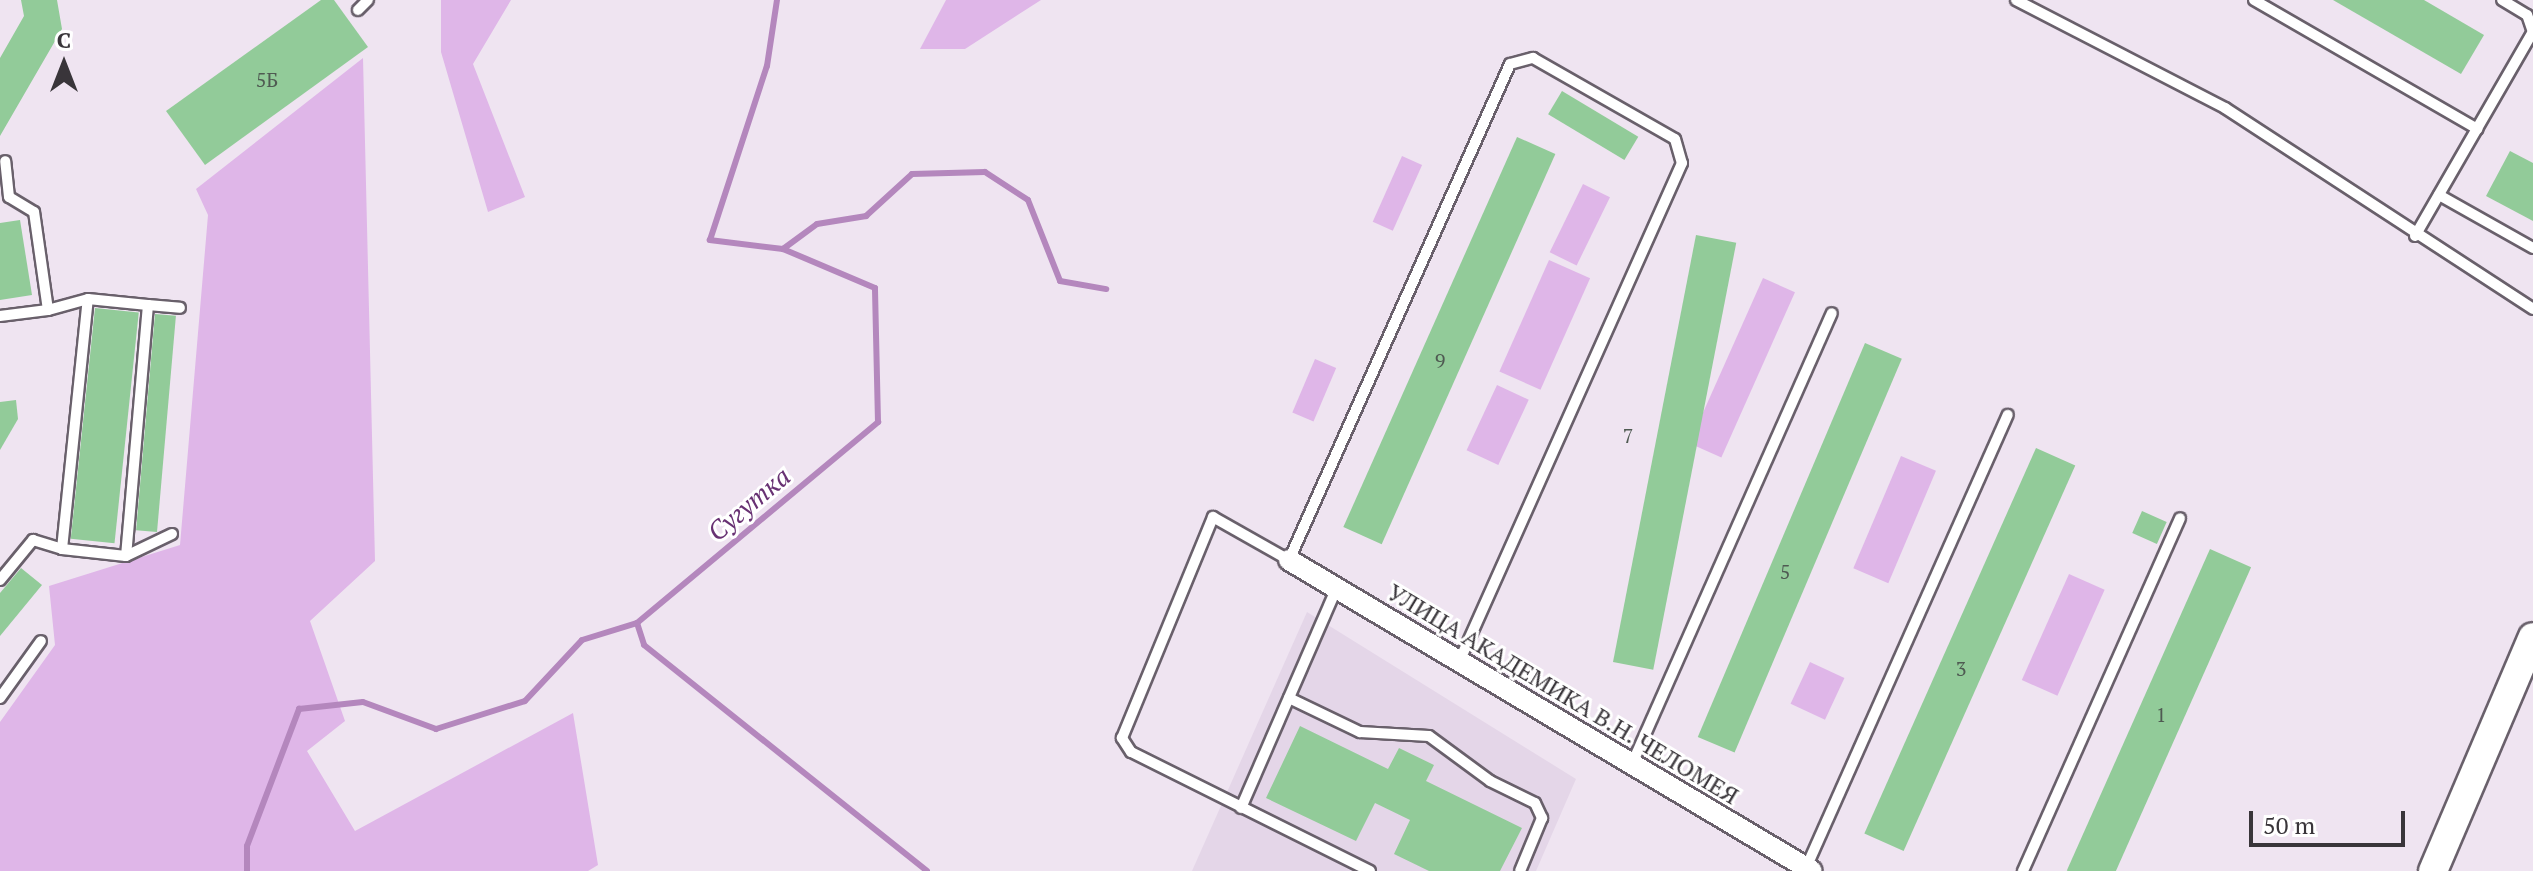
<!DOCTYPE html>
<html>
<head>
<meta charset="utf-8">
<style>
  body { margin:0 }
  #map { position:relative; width:2533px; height:871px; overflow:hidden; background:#efe4f1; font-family:"PT Serif",serif }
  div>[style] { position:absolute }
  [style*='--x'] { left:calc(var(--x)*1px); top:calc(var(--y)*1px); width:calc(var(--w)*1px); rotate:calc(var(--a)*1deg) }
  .built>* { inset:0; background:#e4d6e8 }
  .green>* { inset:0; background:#dfb6e8; transform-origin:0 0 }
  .stream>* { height:6px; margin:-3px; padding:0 3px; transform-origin:3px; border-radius:3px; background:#b487bd }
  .building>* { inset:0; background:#92cb99; transform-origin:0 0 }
  .roads { filter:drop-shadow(2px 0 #69606b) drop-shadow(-2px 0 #69606b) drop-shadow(0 2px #69606b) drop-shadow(0 -2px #69606b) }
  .lane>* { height:10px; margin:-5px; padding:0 5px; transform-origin:5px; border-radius:5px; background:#fff }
  .street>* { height:20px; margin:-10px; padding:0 10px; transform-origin:10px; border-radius:10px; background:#fff }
  .secondary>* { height:28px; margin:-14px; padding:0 14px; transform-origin:14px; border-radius:14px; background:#fff }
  span { translate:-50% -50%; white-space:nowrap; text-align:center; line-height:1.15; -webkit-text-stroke:6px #fff; paint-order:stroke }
  .number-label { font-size:20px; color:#4f5a52 }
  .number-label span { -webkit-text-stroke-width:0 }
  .street-label { font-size:24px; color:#39353a }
  .water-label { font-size:26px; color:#683173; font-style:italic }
  .north { position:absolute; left:24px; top:24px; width:80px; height:80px; -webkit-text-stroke:6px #fff; paint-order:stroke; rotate:0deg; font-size:22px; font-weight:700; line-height:32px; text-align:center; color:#39353a }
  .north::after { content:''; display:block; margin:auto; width:28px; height:36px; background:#39353a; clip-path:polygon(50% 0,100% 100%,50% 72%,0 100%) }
  .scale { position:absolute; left:2249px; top:811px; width:156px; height:36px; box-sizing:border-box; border:4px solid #39353a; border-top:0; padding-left:10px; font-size:24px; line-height:28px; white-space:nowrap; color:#39353a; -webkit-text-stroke:6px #fff; paint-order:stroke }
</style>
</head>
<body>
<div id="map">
  <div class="built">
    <div style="clip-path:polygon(1307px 612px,1576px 779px,1536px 871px,1192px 871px)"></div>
  </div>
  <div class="green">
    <div style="clip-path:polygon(441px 0,511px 0,473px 64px,525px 197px,488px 212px,441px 52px)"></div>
    <div style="clip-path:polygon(946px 0,1041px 0,965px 49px,920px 49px)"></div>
    <div style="clip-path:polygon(363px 58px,375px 561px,310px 621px,345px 721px,307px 751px,355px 831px,573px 713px,598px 865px,588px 871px,0 871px,0 722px,55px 645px,49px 586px,180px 545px,208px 215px,196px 189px)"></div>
    <div style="left:1402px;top:156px;width:22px;height:72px;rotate:24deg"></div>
    <div style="left:1583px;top:184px;width:30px;height:76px;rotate:26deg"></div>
    <div style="left:1549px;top:260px;width:45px;height:122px;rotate:24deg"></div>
    <div style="left:1763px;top:278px;width:35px;height:181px;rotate:24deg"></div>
    <div style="left:1315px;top:359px;width:23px;height:58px;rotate:23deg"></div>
    <div style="left:1497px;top:385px;width:35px;height:72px;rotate:25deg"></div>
    <div style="left:1901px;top:456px;width:38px;height:122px;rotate:23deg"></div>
    <div style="left:2069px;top:574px;width:39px;height:116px;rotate:24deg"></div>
    <div style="left:1810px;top:662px;width:38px;height:46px;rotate:25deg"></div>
  </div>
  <div class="stream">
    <div style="--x:783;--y:249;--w:42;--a:-36.3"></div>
    <div style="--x:817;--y:224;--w:50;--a:-9.3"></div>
    <div style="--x:866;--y:216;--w:62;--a:-42.4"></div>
    <div style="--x:912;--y:174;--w:73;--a:-1.6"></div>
    <div style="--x:985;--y:172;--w:51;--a:33.1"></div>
    <div style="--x:1028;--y:200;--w:87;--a:68.4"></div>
    <div style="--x:1060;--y:281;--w:47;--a:9.9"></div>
    <div style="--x:637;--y:623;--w:23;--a:72"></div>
    <div style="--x:644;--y:645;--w:362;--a:38.6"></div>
    <div style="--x:247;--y:871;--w:25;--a:-90"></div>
    <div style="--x:247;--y:846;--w:147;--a:-69.2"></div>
    <div style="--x:299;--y:709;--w:64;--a:-6.2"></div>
    <div style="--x:363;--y:702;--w:78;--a:20.3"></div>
    <div style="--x:436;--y:729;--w:93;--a:-17.5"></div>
    <div style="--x:525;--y:701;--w:83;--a:-46.9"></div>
    <div style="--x:582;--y:640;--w:58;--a:-17.2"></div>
    <div style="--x:637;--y:623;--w:314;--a:-39.8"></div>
    <div style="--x:878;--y:422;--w:134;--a:-91.3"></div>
    <div style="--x:875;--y:288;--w:100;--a:-157"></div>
    <div style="--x:783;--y:249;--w:74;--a:-173"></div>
    <div style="--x:710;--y:240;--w:183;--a:-71.9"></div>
    <div style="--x:767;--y:66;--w:67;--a:-81.4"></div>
  </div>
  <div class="building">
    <div style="clip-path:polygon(21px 0,57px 0,62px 29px,0 136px,0 58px,24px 16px)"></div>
    <div style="clip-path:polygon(321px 0,334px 0,368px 47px,205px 165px,166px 111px)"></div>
    <div style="clip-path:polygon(2333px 0,2424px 0,2484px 35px,2461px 74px)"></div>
    <div style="left:1562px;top:91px;width:89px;height:27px;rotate:31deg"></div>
    <div style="left:1517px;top:137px;width:42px;height:427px;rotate:24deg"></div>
    <div style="clip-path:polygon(2510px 151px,2533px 163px,2533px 221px,2486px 196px)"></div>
    <div style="clip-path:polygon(20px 220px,32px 295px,0 300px,0 223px)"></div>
    <div style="left:1696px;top:235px;width:41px;height:435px;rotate:11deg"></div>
    <div style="left:95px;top:308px;width:44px;height:232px;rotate:6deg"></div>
    <div style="left:155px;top:314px;width:21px;height:217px;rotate:5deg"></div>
    <div style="left:1865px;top:343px;width:40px;height:428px;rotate:23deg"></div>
    <div style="clip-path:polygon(16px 400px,18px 419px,0 450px,0 402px)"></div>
    <div style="left:2036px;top:448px;width:43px;height:422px;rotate:24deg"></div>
    <div style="left:2142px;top:511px;width:27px;height:24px;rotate:24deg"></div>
    <div style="left:2210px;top:549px;width:45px;height:352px;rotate:24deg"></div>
    <div style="clip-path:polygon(21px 568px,42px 585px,0 636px,0 593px)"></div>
    <div style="clip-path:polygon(1300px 726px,1388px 769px,1399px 748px,1434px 765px,1426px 781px,1522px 828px,1500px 871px,1429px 871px,1394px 854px,1410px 820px,1375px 803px,1356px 841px,1266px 798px)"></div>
  </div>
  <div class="roads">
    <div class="lane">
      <div style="--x:2016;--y:0;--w:235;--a:27.3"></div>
      <div style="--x:2225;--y:108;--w:368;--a:33.1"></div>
      <div style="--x:2254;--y:0;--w:258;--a:30"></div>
      <div style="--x:358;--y:10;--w:14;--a:-45"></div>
      <div style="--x:2439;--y:195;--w:108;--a:29.4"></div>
      <div style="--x:2415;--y:236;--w:236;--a:-60"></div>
      <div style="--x:2533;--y:32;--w:18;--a:-109"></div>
      <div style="--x:2527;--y:15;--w:29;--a:-149"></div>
      <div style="--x:88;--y:299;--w:60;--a:5.7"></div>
      <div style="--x:148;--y:305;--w:252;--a:95"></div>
      <div style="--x:148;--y:305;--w:32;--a:5"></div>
      <div style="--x:0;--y:316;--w:48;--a:-7.1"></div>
      <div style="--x:48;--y:310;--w:99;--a:-98.1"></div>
      <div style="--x:34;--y:212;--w:29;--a:-149"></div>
      <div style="--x:9;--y:197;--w:36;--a:-96"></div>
      <div style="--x:62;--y:549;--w:64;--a:6.2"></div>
      <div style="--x:126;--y:556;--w:51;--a:-25.6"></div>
      <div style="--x:0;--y:580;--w:52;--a:-50.5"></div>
      <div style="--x:33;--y:540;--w:30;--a:17"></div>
      <div style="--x:62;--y:549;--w:251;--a:-84.1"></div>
      <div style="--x:88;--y:299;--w:41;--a:164.6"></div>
      <div style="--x:0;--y:698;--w:70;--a:-54.3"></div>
      <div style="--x:1289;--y:698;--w:79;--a:25.6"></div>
      <div style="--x:1360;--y:732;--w:69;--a:3.3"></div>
      <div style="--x:1429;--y:736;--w:76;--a:36.4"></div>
      <div style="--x:1490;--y:781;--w:50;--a:26.1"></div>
      <div style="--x:1535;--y:803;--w:17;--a:65"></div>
      <div style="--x:1542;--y:818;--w:57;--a:112.5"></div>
      <div style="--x:1632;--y:764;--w:493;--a:-66.1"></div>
      <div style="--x:1241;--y:808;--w:238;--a:-66.5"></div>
      <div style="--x:1806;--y:868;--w:496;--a:-66"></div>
      <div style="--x:1370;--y:871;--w:267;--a:-153.5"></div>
      <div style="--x:1131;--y:752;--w:17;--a:-123"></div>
      <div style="--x:1122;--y:738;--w:239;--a:-67.6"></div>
      <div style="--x:1213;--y:517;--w:87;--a:29.5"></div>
      <div style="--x:1289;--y:560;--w:543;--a:-65.98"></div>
      <div style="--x:1510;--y:64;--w:24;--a:-15"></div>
      <div style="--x:1533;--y:58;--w:163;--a:29.7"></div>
      <div style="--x:1675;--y:139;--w:25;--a:74"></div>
      <div style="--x:1682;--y:163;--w:547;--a:114.08"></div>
      <div style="--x:2023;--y:871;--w:386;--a:-66"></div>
    </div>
    <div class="street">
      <div style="--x:1289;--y:560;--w:608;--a:30.74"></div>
    </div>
    <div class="secondary">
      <div style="--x:2433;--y:871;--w:254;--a:-66.9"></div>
    </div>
  </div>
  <div class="number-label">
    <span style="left:267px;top:79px">5Б</span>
    <span style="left:1440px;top:360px">9</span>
    <span style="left:1628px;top:435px">7</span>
    <span style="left:1785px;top:571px">5</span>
    <span style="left:1961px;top:668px">3</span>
    <span style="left:2161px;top:714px">1</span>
  </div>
  <div class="street-label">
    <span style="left:1563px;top:694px;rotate:31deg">УЛИЦА АКАДЕМИКА В.Н. ЧЕЛОМЕЯ</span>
  </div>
  <div class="water-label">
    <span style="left:749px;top:504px;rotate:-40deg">Сугутка</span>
  </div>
  <div class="north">С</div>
  <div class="scale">50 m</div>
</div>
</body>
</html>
